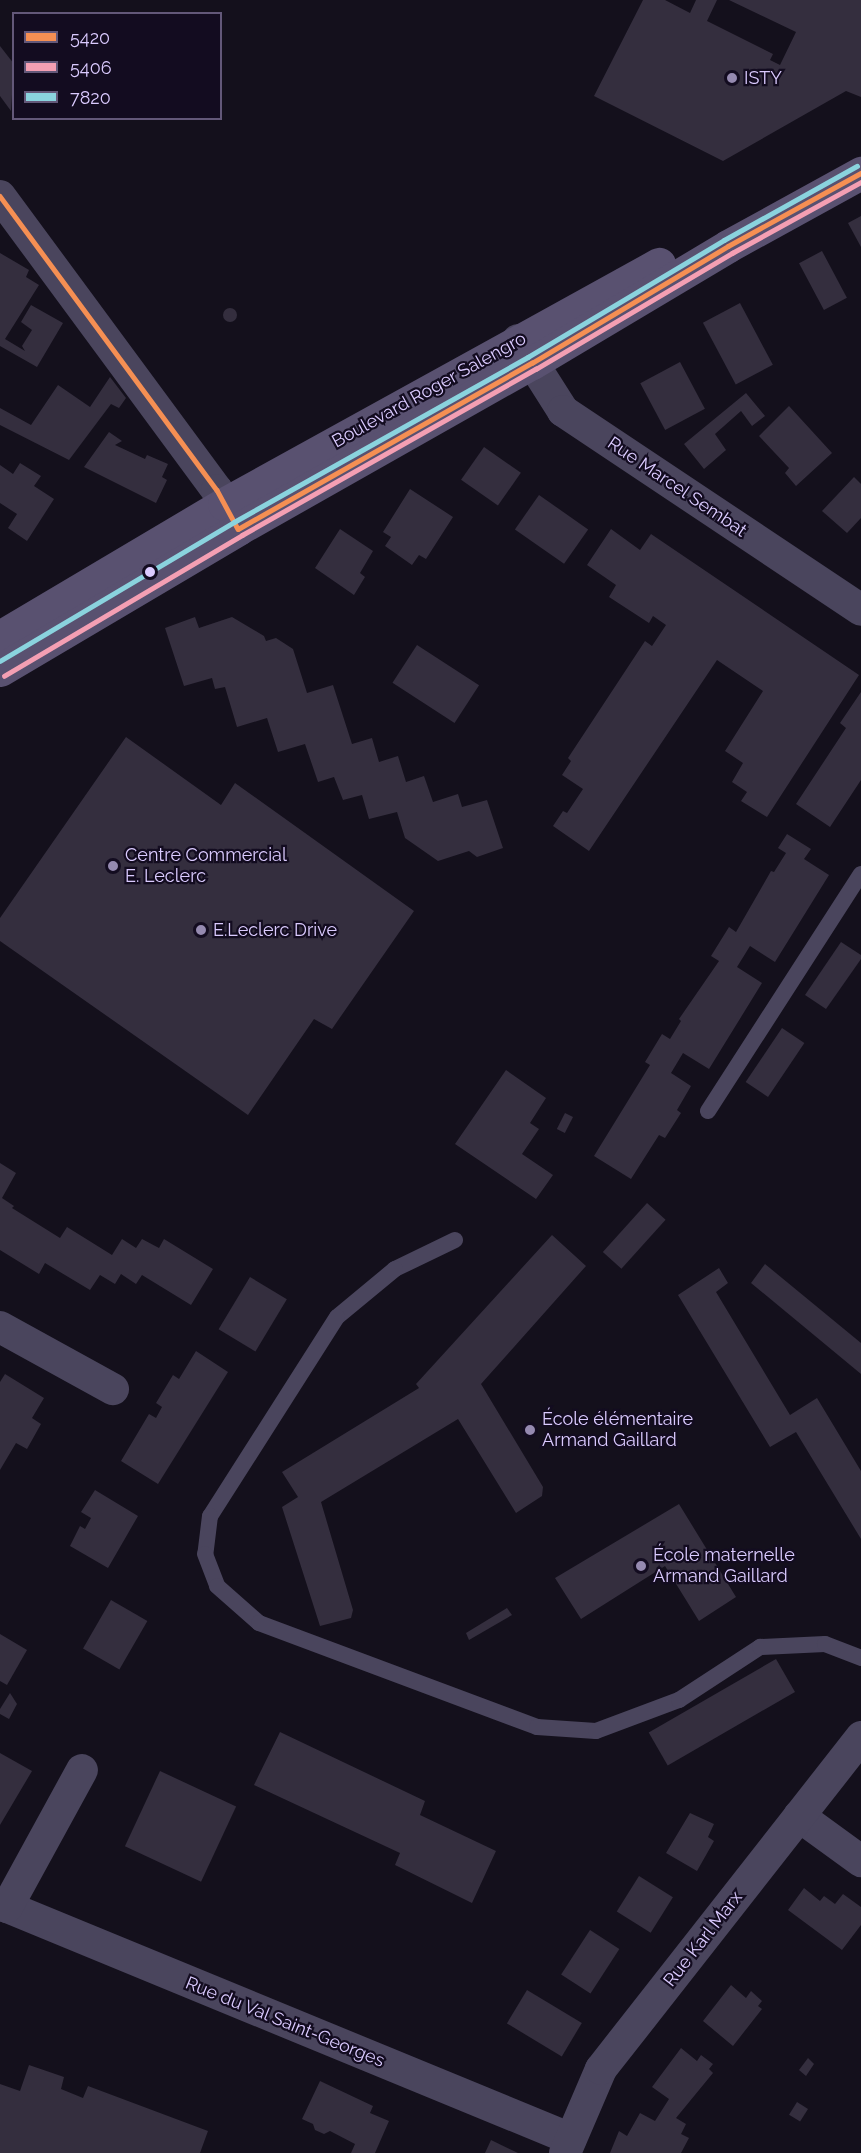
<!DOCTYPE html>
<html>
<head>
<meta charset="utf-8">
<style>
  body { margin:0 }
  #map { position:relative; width:861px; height:2153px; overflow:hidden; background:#14101c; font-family:Raleway,sans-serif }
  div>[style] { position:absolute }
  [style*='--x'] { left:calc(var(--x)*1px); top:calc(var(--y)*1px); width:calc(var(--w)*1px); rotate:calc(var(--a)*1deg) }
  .building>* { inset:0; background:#342e3e; transform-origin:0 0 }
  .round { border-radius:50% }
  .lane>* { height:16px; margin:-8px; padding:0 8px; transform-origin:8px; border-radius:8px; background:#4a455d }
  .street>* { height:32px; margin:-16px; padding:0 16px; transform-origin:16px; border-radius:16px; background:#4a455d }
  .secondary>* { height:33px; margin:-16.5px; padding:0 16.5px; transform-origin:16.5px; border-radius:16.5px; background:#595170 }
  .bus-1>* { height:4.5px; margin:-2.25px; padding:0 2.25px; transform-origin:2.25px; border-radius:2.25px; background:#f58f53 }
  .bus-2>* { height:4.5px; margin:-2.25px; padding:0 2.25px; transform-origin:2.25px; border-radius:2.25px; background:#f49fb3 }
  .bus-3>* { height:4.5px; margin:-2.25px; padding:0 2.25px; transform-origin:2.25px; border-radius:2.25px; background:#8ad3de }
  .dots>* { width:16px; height:16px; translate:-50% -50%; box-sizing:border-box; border:3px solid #130c20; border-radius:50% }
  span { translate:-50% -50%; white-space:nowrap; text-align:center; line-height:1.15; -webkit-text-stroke:4.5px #130c20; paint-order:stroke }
  .poi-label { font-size:18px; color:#dbcbff }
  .left { translate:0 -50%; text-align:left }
  .street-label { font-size:18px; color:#dbcbff }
  .legend { position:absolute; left:12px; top:12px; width:210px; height:108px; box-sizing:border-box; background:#130c20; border:2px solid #635879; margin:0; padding:8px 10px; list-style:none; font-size:18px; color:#dbcbff }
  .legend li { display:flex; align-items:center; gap:12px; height:30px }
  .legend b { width:30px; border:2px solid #635879 }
</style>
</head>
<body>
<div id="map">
  <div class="building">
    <div style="clip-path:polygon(643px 0,665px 0,690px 13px,696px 0,717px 0,707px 21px,773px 54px,770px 60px,780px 65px,796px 32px,729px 0,861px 0,861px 97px,846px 91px,723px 161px,594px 96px)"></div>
    <div style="clip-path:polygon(0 46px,14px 64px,11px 111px,0 96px)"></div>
    <div style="clip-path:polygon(861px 216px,861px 247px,848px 223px)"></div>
    <div style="left:822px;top:251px;width:53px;height:26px;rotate:62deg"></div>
    <div style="clip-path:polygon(0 253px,29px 270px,26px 277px,39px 285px,5px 339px,25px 351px,22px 346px,32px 330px,21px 322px,31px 305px,63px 323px,37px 367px,0 346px)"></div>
    <div style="left:740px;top:303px;width:70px;height:42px;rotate:62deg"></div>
    <div class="round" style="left:223px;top:308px;width:14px;height:14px"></div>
    <div style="left:680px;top:362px;width:53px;height:45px;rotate:62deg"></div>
    <div style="clip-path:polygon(110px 377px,126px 398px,119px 408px,111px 404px,69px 460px,0 425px,0 408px,31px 425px,58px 385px,90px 407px)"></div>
    <div style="clip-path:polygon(746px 393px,765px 416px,752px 426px,741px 411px,715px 434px,726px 450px,704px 469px,684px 444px)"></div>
    <div style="clip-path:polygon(789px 406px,832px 453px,796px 486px,785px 473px,789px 468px,759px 436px)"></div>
    <div style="clip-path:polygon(109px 432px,122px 441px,115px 445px,145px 459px,147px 455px,168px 464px,162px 477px,167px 480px,156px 503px,84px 467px)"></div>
    <div style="left:484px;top:447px;width:45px;height:40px;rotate:35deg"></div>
    <div style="clip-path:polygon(20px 463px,41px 476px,34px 486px,54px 499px,27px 541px,8px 528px,17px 514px,0 503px,0 465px,13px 474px)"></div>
    <div style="clip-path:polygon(854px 477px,861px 484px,861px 518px,847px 533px,822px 511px)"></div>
    <div style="clip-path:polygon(410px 489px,453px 517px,426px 559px,419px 555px,412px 565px,385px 546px,391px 537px,383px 532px)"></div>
    <div style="left:539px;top:495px;width:60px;height:42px;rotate:35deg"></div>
    <div style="clip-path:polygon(340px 529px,373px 551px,360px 573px,365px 577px,354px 595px,315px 568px)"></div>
    <div style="clip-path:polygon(611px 529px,640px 550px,651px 534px,859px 675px,767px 817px,741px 801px,747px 792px,732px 782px,743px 763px,725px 751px,763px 691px,717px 660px,589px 851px,553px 826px,563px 811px,567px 813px,583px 789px,562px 775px,571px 761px,568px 758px,645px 641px,652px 646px,666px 625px,653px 616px,649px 623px,609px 597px,616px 585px,587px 565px)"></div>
    <div style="clip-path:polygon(195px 617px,199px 628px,232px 617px,264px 636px,266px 641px,276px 638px,293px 649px,307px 693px,333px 685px,352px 744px,372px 738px,379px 762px,398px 756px,406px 782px,424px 776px,433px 802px,458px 794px,462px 807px,487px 800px,503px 848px,477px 857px,469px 851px,438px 861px,405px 838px,397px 812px,369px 819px,362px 795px,343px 800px,334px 777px,318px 782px,305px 744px,278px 752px,267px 718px,237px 727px,225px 687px,215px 689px,212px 678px,184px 686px,165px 628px)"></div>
    <div style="left:417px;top:645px;width:74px;height:45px;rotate:33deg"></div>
    <div style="clip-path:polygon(861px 692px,861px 780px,830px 827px,796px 804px,846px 728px,840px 723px)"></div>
    <div style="clip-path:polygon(126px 737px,221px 805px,235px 783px,414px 911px,332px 1029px,314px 1019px,248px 1115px,0 941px,0 918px)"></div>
    <div style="clip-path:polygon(787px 834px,811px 849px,804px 859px,829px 875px,775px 962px,750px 946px,737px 967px,762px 983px,709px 1069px,683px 1053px,671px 1073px,691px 1086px,677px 1110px,681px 1113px,665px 1138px,659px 1135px,631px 1179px,594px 1156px,650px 1065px,645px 1062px,662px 1034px,670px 1039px,681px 1021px,679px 1019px,719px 961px,711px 956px,729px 927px,736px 932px,771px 871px,774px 872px,786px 853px,778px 848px)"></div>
    <div style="clip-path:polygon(841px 942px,861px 955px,861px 959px,826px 1009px,805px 995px)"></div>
    <div style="left:782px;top:1028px;width:27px;height:65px;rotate:34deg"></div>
    <div style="clip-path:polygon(506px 1070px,546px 1098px,530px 1123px,539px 1129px,522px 1154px,553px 1175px,536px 1199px,455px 1144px)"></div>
    <div style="left:565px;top:1113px;width:9px;height:18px;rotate:27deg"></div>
    <div style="clip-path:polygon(0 1163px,16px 1173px,2px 1198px,14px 1206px,12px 1208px,60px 1238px,67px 1227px,112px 1255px,122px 1239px,136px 1248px,142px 1239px,159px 1248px,164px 1239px,213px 1269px,191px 1305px,142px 1275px,136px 1284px,121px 1274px,115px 1284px,100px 1275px,90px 1290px,45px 1263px,39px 1274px,0 1250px)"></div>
    <div style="left:647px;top:1203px;width:25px;height:66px;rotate:42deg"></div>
    <div style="clip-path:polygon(552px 1235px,586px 1266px,481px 1384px,543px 1487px,542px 1496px,516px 1513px,458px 1419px,321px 1502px,353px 1610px,351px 1618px,320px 1626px,282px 1507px,298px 1497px,282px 1472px,419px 1388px,416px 1384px)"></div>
    <div style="clip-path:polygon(765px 1264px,861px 1343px,861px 1374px,751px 1283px)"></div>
    <div style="clip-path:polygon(719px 1268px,728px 1283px,716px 1292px,790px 1415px,817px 1398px,861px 1471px,861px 1539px,796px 1432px,770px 1447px,678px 1295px)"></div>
    <div style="left:250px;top:1277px;width:43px;height:61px;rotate:31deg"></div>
    <div style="clip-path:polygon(196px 1351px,228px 1372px,158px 1484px,121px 1461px,149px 1414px,156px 1418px,162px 1407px,156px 1403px,173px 1375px,179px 1379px)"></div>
    <div style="clip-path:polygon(5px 1374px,44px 1398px,32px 1418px,41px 1424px,27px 1449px,16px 1443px,0 1470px,0 1382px)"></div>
    <div style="clip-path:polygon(95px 1490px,138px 1516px,108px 1568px,70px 1546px,80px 1526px,85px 1529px,91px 1518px,81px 1512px)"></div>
    <div style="clip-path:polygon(679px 1504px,736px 1597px,699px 1621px,665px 1566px,581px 1619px,555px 1578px)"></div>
    <div style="left:111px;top:1600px;width:42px;height:56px;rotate:30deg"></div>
    <div style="clip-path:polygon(507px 1608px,512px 1615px,469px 1640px,466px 1633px)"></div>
    <div style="clip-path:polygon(0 1634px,27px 1650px,7px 1685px,0 1681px)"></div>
    <div style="left:776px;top:1659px;width:38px;height:147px;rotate:60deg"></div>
    <div style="clip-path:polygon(10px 1693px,17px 1704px,9px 1719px,0 1714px,0 1709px)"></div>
    <div style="clip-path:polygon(280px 1732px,425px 1801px,420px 1815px,496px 1851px,472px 1903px,395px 1865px,400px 1853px,254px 1785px)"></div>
    <div style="clip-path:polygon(0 1753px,32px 1771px,0 1825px)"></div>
    <div style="left:160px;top:1771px;width:84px;height:83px;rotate:25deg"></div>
    <div style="clip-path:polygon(690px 1813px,714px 1824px,708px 1837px,714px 1841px,697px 1871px,666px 1853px)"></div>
    <div style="left:639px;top:1876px;width:40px;height:42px;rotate:32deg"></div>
    <div style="clip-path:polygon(804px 1888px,820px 1901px,824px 1896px,835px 1904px,843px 1894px,861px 1907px,861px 1925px,842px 1950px,788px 1910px)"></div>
    <div style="left:590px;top:1930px;width:35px;height:53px;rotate:33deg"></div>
    <div style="clip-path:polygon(731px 1985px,746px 1998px,751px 1991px,762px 2001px,758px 2006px,762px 2009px,733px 2046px,703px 2021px)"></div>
    <div style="left:527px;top:1990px;width:64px;height:39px;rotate:31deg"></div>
    <div style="clip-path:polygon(681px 2048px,697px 2061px,701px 2055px,713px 2064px,709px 2069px,713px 2073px,676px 2118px,686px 2124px,681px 2134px,689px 2138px,681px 2153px,610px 2153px,619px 2131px,627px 2136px,640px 2113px,655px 2121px,669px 2099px,652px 2087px)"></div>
    <div style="clip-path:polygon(808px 2058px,814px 2064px,806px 2076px,799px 2070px)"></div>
    <div style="clip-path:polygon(29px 2065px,64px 2077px,61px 2089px,83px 2098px,88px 2086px,208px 2131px,200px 2153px,0 2153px,0 2084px,20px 2091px)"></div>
    <div style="clip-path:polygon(320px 2081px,373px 2106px,370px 2113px,389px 2121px,375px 2153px,351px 2153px,355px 2144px,330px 2131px,324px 2134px,315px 2130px,313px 2124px,302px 2119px)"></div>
    <div style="left:797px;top:2102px;width:13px;height:15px;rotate:32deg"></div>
    <div style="clip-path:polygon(491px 2140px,518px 2153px,485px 2153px)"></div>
  </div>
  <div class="lane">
    <div style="--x:708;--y:1111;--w:282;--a:-57.2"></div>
    <div style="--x:455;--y:1240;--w:67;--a:154.2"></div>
    <div style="--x:395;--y:1269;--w:75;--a:140.4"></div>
    <div style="--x:337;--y:1317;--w:236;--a:122.5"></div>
    <div style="--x:210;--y:1516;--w:38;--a:97"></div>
    <div style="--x:205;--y:1554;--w:34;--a:69"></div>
    <div style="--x:217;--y:1586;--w:56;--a:41.4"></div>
    <div style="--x:259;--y:1623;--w:297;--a:20.5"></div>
    <div style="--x:537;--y:1727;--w:59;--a:3.9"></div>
    <div style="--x:596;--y:1731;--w:89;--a:-20.5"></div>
    <div style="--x:679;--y:1700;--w:97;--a:-33.2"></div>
    <div style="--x:760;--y:1647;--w:65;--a:-2.6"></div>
    <div style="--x:825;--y:1644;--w:39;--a:21"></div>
  </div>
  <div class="street">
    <div style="--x:0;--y:196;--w:365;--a:53.6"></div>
    <div style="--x:217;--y:490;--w:42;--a:61.6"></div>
    <div style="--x:518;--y:340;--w:84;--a:57.6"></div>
    <div style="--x:563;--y:411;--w:358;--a:33.7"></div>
    <div style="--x:0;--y:1327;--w:129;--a:28.8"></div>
    <div style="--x:799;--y:1816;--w:77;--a:36"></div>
    <div style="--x:0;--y:1904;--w:617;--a:22.37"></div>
    <div style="--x:7;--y:1907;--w:156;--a:-61.3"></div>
    <div style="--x:565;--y:2153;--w:91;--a:-66.8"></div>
    <div style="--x:601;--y:2069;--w:422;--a:-51.9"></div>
  </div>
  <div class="secondary">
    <div style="--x:0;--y:637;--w:261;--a:-30.7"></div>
    <div style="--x:224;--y:504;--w:497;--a:-28.9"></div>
    <div style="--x:0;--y:670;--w:277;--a:-30.6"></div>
    <div style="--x:238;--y:529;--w:338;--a:-29.5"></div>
    <div style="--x:532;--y:363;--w:228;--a:-30.8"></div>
    <div style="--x:728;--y:246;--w:152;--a:-28.8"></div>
  </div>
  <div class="bus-1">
    <div style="--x:0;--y:196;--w:365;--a:53.6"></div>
    <div style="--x:217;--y:490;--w:44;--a:61.7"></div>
    <div style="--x:238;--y:529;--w:338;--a:-29.5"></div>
    <div style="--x:532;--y:363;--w:228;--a:-30.8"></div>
    <div style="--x:728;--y:246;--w:152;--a:-28.8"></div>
  </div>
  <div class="bus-2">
    <div style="--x:4;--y:676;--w:277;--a:-30.6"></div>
    <div style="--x:242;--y:535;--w:338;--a:-29.5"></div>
    <div style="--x:536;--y:369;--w:228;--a:-30.6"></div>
    <div style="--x:732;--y:253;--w:147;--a:-28.8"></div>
  </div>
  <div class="bus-3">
    <div style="--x:0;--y:661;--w:272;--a:-30.7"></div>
    <div style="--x:234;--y:522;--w:337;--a:-29.3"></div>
    <div style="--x:528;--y:357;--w:228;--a:-30.8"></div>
    <div style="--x:724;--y:240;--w:152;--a:-29.1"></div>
  </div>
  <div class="dots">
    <div style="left:732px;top:78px;background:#958ab0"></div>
    <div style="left:150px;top:572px;background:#dbcbff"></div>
    <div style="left:113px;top:866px;background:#958ab0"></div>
    <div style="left:201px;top:930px;background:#958ab0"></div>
    <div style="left:530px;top:1430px;background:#958ab0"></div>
    <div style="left:641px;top:1566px;background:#958ab0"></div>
  </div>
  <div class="poi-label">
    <span class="left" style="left:744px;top:78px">ISTY</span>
    <span class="left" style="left:125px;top:866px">Centre Commercial<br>E. Leclerc</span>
    <span class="left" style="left:213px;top:930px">E.Leclerc Drive</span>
    <span class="left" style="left:542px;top:1430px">École élémentaire<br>Armand Gaillard</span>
    <span class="left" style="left:653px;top:1566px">École maternelle<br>Armand Gaillard</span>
  </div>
  <div class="street-label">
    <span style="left:429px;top:390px;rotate:-29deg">Boulevard Roger Salengro</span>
    <span style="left:677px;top:487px;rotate:34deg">Rue Marcel Sembat</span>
    <span style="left:703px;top:1939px;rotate:-52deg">Rue Karl Marx</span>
    <span style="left:285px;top:2022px;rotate:22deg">Rue du Val Saint-Georges</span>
  </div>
  <ul class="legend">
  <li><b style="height:8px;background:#f58f53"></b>5420</li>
  <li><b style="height:8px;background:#f49fb3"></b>5406</li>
  <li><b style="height:8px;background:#8ad3de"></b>7820</li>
  </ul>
</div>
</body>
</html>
